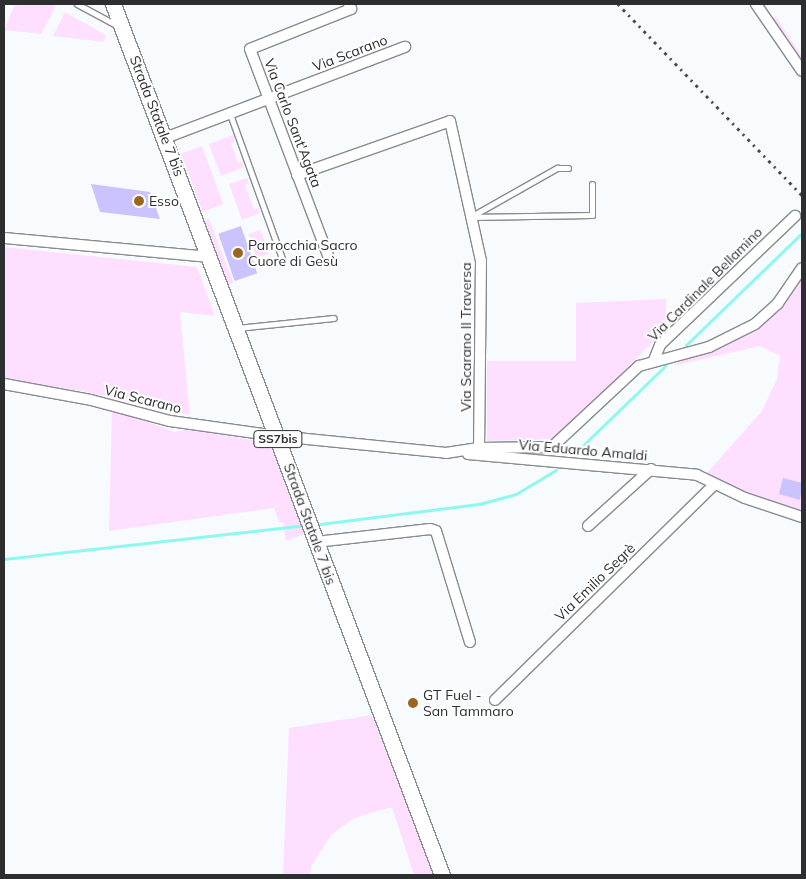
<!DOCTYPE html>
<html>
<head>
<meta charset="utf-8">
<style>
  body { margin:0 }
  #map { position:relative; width:806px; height:879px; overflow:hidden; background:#f8fbfe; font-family:Mulish,sans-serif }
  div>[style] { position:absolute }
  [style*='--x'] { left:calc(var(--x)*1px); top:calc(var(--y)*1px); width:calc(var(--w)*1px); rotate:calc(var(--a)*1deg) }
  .green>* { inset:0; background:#fedfff; transform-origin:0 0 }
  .stream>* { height:3px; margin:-1.5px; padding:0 1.5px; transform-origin:1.5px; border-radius:1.5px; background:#8df8ee }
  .building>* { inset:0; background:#cbc3fd; transform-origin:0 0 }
  .roads { filter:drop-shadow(1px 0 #888b8f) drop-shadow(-1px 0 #888b8f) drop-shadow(0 1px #888b8f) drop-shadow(0 -1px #888b8f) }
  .lane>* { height:5px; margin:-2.5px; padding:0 2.5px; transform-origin:2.5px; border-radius:2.5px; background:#fff }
  .street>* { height:10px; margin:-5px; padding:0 5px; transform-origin:5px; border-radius:5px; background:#fff }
  .primary>* { height:15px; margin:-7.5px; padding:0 7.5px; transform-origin:7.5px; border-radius:7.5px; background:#fff }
  .rail>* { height:3px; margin-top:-1.5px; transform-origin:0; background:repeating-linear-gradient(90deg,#47484b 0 2.5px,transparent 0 7.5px) }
  .dots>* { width:14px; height:14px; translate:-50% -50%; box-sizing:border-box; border:2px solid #fff; border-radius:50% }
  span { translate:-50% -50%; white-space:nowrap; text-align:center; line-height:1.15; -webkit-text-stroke:4px #fff; paint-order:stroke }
  .shield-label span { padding:1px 4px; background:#fff; border:1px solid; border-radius:4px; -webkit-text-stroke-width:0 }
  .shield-label { font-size:12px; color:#2d2e30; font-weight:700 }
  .street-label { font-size:14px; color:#2d2e30 }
  .poi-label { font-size:14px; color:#2d2e30 }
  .left { translate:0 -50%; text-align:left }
  .frame { position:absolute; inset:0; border:5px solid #2d2e30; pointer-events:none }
</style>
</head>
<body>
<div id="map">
  <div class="green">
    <div style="clip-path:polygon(15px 4px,52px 4px,56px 6px,41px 34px,4px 30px)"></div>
    <div style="clip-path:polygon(65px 12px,106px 35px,104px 42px,53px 36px)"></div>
    <div style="clip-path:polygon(776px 17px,802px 56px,802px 66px,770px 19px)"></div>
    <div style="clip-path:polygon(233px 135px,235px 141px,231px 143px,238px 163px,242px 162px,244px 167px,221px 176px,209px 144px)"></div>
    <div style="left:202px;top:146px;width:62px;height:22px;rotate:70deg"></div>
    <div style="clip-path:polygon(247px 178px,249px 183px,245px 185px,254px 209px,258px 208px,260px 213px,242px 220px,229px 184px)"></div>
    <div style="left:209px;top:219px;width:68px;height:6px;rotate:69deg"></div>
    <div style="left:261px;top:230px;width:25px;height:13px;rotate:72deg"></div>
    <div style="clip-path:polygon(4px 247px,197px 267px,215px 316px,180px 312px,190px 415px,82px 391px,4px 380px)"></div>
    <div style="clip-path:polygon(802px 279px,802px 510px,740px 493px,707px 473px,762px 411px,777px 379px,780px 356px,760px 346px,673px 366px,682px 360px,712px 352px,750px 333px,783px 306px)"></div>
    <div style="clip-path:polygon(666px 299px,666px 329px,555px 439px,487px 441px,487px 361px,576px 361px,576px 303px)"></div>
    <div style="clip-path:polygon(112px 409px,175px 432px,188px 429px,269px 443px,306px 532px,304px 534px,286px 541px,283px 523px,279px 522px,274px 508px,109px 531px)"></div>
    <div style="clip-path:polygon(372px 715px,435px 875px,414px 875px,392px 807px,354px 818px,332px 834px,312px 865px,310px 875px,283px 875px,289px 728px)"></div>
  </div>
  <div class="stream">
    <div style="--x:686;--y:345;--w:161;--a:-44"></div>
    <div style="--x:574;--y:454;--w:127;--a:-44"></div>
    <div style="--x:320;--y:524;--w:160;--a:-7.2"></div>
    <div style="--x:479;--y:504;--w:38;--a:-15"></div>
    <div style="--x:516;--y:494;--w:47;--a:-31"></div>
    <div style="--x:4;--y:559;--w:298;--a:-6.4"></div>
  </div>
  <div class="building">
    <div style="clip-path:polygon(91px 184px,150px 192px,160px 219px,100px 212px)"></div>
    <div style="left:241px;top:226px;width:50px;height:24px;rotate:71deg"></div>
    <div style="clip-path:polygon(783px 478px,802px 483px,800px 500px,779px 494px)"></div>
  </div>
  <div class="roads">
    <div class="lane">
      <div style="--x:77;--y:4;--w:44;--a:28.3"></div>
      <div style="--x:230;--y:114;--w:156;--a:70.2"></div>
      <div style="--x:472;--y:216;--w:98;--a:-29.5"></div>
      <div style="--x:557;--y:168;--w:11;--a:0"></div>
      <div style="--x:471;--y:217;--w:121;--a:-0.9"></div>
      <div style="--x:592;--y:215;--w:31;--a:-90"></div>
      <div style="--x:237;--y:328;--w:97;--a:-5.9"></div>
    </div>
    <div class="street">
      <div style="--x:756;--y:4;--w:81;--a:55.5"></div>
      <div style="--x:165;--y:138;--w:257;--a:-20.8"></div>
      <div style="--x:297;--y:175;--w:162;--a:-19.4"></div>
      <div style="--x:450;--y:121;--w:143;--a:77.5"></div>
      <div style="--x:481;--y:261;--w:187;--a:90.6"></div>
      <div style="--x:4;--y:238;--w:207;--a:5.3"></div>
      <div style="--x:329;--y:258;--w:223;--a:-110.7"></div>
      <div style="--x:250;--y:49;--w:109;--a:-21.6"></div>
      <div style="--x:351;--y:9;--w:5;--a:-112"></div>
      <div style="--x:654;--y:360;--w:16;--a:-68"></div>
      <div style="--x:660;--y:345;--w:187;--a:-43.7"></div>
      <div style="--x:4;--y:384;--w:88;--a:10.4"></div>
      <div style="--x:91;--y:400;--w:82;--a:14.9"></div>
      <div style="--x:170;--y:421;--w:108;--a:8"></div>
      <div style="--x:277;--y:436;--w:170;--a:5.7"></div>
      <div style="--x:446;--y:453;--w:33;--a:-9"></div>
      <div style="--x:479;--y:448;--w:73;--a:-0.8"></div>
      <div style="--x:552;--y:447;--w:119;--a:-43"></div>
      <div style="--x:639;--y:366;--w:73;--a:-15.2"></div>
      <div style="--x:709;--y:347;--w:51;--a:-26.6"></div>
      <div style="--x:755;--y:324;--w:31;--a:-42"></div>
      <div style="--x:778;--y:303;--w:42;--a:-55.6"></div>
      <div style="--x:468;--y:454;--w:230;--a:5.2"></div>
      <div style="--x:697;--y:475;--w:53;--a:25.6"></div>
      <div style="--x:745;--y:498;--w:60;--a:18.4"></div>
      <div style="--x:588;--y:526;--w:85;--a:-42.1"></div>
      <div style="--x:316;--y:542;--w:115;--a:-6.5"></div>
      <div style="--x:430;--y:529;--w:6;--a:18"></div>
      <div style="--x:436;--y:531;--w:116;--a:73"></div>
      <div style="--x:495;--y:700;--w:307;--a:-44.5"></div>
    </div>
    <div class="primary">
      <div style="--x:113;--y:4;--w:931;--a:69.31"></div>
    </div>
  </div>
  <div class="rail">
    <div style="--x:618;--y:4;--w:265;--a:46.1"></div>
  </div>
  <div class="dots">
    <div style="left:139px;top:201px;background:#9b661e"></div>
    <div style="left:238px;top:253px;background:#9b661e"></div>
    <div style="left:413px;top:703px;background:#9b661e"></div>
  </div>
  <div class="shield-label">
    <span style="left:278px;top:439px">SS7bis</span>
  </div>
  <div class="street-label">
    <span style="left:350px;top:53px;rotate:-21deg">Via Scarano</span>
    <span style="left:157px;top:116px;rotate:69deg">Strada Statale 7 bis</span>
    <span style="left:293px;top:123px;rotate:69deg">Via Carlo Sant'Agata</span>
    <span style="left:705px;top:284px;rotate:-45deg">Via Cardinale Bellamino</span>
    <span style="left:466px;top:337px;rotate:-90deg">Via Scarano II Traversa</span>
    <span style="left:143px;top:399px;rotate:14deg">Via Scarano</span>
    <span style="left:583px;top:450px;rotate:5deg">Via Eduardo Amaldi</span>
    <span style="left:310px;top:524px;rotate:70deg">Strada Statale 7 bis</span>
    <span style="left:595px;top:582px;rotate:-44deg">Via Emilio Segrè</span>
  </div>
  <div class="poi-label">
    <span class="left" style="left:149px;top:201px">Esso</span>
    <span class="left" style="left:248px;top:253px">Parrocchia Sacro<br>Cuore di Gesù</span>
    <span class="left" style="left:423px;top:703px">GT Fuel -<br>San Tammaro</span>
  </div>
  <div class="frame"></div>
</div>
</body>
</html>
